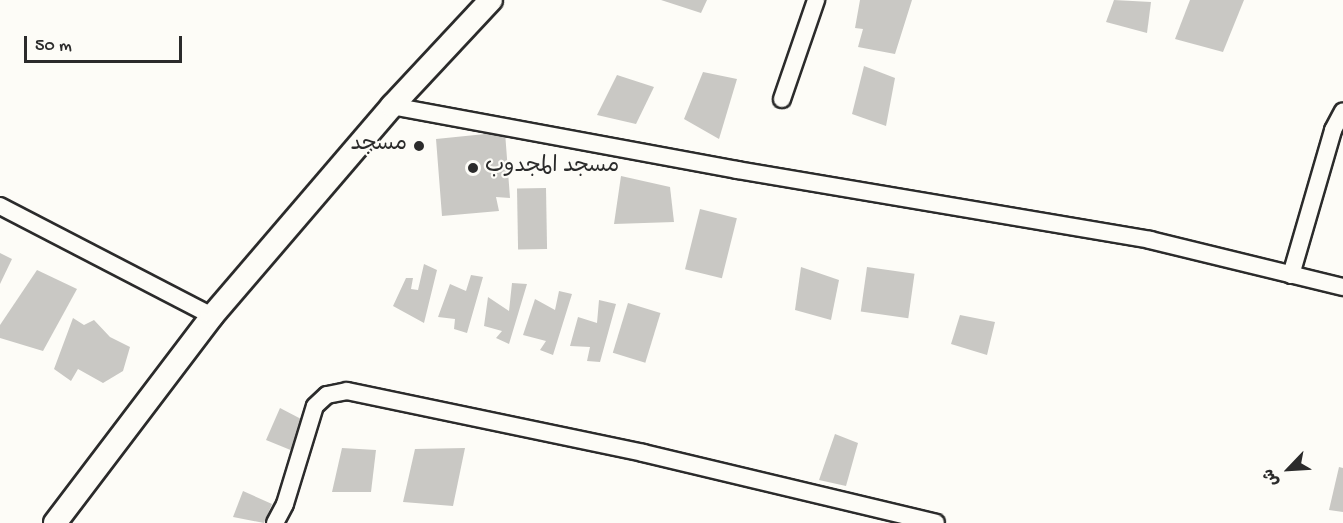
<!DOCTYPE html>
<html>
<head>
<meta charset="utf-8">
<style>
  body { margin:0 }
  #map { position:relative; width:1343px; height:523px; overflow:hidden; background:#fdfcf7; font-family:"Gochi Hand","Playpen Sans Arabic",sans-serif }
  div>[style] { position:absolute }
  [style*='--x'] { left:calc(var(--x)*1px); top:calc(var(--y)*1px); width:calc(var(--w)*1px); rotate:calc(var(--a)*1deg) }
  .building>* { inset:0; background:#c9c8c4; transform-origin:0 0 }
  .roads { filter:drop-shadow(2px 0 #2b2b2b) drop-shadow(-2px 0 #2b2b2b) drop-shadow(0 2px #2b2b2b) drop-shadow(0 -2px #2b2b2b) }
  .street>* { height:16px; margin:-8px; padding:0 8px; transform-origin:8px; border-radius:8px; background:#fdfcf7 }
  .secondary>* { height:22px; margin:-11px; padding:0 11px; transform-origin:11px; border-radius:11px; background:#fdfcf7 }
  .dots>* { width:16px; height:16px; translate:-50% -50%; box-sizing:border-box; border:3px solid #fdfcf7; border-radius:50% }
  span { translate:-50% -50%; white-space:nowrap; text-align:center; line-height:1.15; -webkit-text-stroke:4.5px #fdfcf7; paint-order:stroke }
  .poi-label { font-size:22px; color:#2b2b2b }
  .right { translate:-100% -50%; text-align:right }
  .left { translate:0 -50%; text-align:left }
  .north { position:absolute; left:1259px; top:439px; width:60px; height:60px; -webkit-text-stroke:4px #fdfcf7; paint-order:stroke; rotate:245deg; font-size:16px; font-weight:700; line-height:24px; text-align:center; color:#2b2b2b }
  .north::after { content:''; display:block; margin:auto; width:21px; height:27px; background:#2b2b2b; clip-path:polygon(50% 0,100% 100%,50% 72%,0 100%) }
  .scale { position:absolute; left:24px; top:36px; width:158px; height:27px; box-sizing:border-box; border:3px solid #2b2b2b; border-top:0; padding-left:8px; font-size:18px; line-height:21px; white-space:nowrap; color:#2b2b2b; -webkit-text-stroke:4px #fdfcf7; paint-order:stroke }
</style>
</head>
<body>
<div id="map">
  <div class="building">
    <div style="clip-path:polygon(661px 0,707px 0,701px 13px)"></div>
    <div style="clip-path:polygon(860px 0,912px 0,895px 54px,858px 47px,863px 29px,855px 28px)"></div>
    <div style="clip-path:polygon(1114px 0,1151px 2px,1147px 33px,1106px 22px)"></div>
    <div style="clip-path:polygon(1190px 0,1244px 0,1223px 52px,1175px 39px)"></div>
    <div style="clip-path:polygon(864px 66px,895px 78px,886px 126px,852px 114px)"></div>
    <div style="clip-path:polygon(703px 72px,737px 79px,719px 139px,684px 119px)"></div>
    <div style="clip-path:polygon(617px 75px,654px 87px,636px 124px,597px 115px)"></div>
    <div style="clip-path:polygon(505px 132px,510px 198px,496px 197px,499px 211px,442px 216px,436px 139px)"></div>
    <div style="clip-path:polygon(621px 176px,670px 187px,674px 222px,614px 224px)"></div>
    <div style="left:546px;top:188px;width:61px;height:29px;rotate:89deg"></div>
    <div style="left:700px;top:209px;width:38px;height:62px;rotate:14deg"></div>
    <div style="clip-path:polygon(0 253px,12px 259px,0 284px)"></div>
    <div style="clip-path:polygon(424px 264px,437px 270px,424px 323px,393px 306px,406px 278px,413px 278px,411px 289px,418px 290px)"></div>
    <div style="clip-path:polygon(801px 267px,839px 280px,831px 320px,795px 310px)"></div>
    <div style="left:867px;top:267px;width:48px;height:45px;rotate:8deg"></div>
    <div style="clip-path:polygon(37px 270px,77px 289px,43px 351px,0 338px,0 325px)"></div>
    <div style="clip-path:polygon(471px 275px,483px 277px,467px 333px,454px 329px,455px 319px,438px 317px,450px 284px,466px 291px)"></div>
    <div style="clip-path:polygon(512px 283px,527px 284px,509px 344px,496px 338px,502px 331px,484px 326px,488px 297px,509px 311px)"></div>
    <div style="clip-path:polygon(559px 291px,572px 294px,553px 355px,540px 350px,546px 341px,523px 335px,535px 299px,555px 310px)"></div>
    <div style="clip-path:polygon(599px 300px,616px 304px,600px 362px,587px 361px,590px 347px,570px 346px,578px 317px,597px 323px)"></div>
    <div style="left:628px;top:303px;width:34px;height:52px;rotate:17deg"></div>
    <div style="clip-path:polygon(960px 315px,995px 322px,987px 355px,951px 344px)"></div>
    <div style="clip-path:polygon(73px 318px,84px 325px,94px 320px,110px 337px,130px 347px,123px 371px,103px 383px,78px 369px,71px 381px,54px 369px)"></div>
    <div style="clip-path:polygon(280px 408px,303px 420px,293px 451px,266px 440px)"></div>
    <div style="clip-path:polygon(835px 434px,858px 443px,846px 486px,819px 480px)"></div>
    <div style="clip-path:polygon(342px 448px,376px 450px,371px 492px,332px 492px)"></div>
    <div style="clip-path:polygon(465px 448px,453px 506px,403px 502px,415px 449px)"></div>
    <div style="clip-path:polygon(1339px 467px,1343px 468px,1343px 512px,1329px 510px)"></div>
    <div style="clip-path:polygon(243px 491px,272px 504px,264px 523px,233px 517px)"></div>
  </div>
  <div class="roads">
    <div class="street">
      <div style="--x:782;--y:99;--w:105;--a:-71"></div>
      <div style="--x:392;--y:106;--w:351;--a:10.5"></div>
      <div style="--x:737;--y:170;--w:419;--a:9.6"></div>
      <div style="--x:1150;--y:240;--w:199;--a:13.7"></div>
      <div style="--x:0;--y:206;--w:239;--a:27.4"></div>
      <div style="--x:1291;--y:275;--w:151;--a:-73.8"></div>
      <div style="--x:1333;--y:130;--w:21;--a:-62"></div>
      <div style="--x:275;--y:523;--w:21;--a:-62"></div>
      <div style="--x:285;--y:504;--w:102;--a:-73"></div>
      <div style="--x:315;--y:406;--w:16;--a:-43"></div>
      <div style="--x:327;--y:395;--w:20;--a:-11"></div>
      <div style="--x:347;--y:391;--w:302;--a:11.8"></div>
      <div style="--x:643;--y:453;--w:301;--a:13.4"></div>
    </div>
    <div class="secondary">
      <div style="--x:55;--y:523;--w:260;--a:-52.8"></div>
      <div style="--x:212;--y:316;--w:277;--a:-49.4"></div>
      <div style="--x:392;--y:106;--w:145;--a:-47"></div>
    </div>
  </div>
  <div class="dots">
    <div style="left:419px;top:146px;background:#2b2b2b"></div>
    <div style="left:473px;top:168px;background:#2b2b2b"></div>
  </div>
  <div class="poi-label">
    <span class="right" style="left:407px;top:146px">مسجد</span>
    <span class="left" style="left:485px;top:168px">مسجد المجدوب</span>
  </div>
  <div class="north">ش</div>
  <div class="scale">50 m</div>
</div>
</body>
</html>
